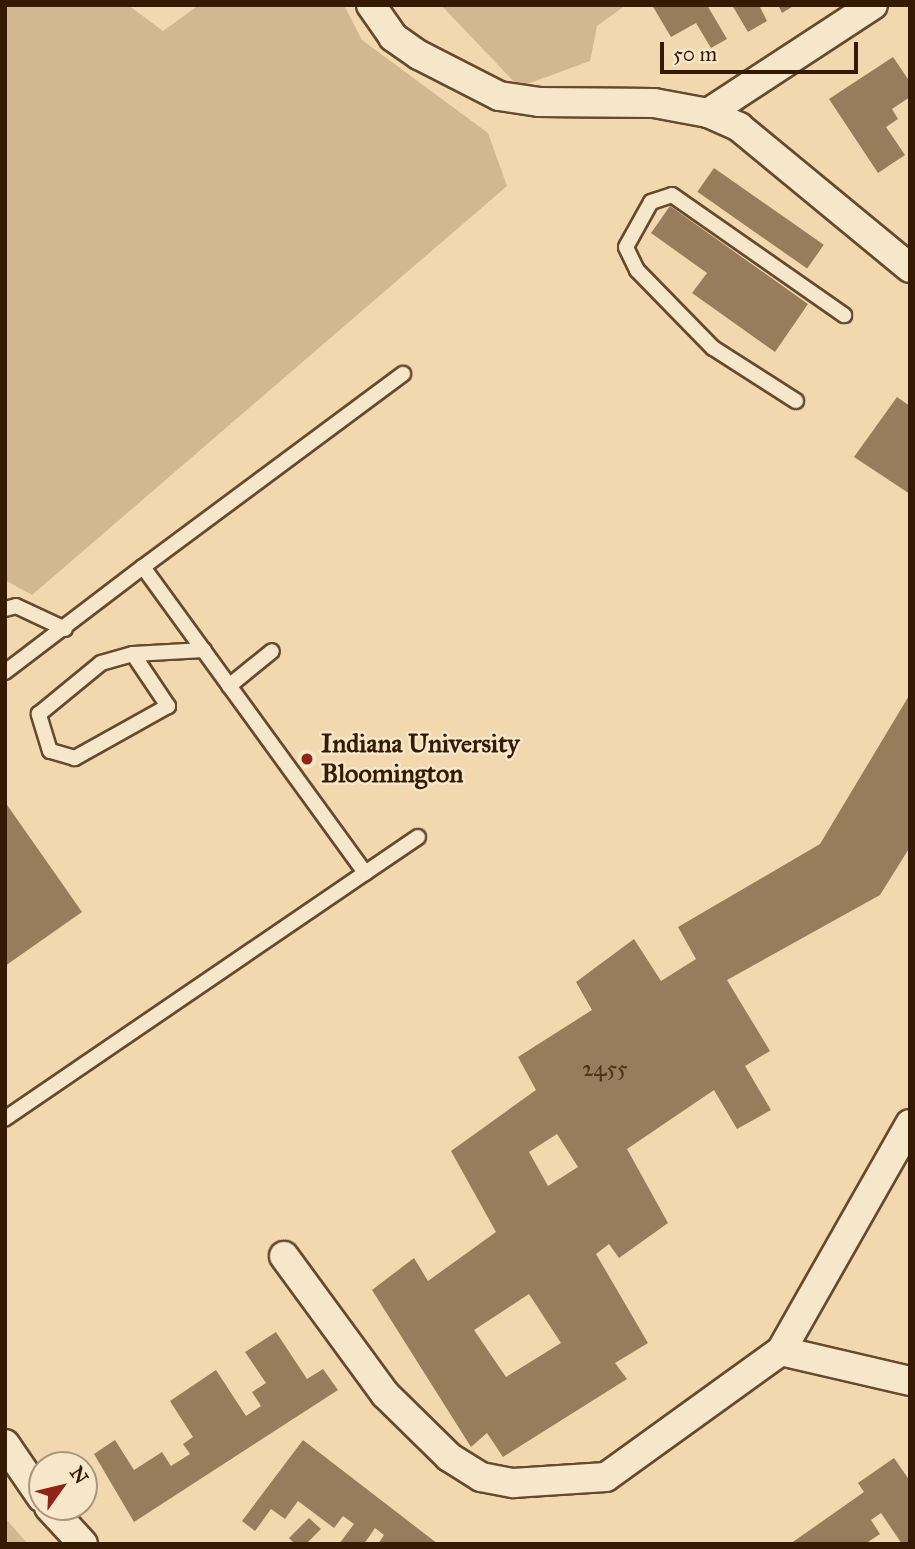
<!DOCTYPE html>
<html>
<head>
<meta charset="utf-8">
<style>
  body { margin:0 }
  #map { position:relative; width:915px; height:1549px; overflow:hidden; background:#f1d8ae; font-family:"IM FELL Great Primer",serif }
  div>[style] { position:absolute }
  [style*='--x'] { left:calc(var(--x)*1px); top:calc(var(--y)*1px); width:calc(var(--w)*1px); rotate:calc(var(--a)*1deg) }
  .green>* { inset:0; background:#d1b891 }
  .building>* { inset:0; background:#977d5c; transform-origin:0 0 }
  .roads { filter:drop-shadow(2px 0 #654a2e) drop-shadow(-2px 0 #654a2e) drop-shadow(0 2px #654a2e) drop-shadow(0 -2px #654a2e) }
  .lane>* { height:14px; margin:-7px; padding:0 7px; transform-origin:7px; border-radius:7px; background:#f6e6ca }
  .street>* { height:28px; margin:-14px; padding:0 14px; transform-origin:14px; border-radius:14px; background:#f6e6ca }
  .dots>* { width:19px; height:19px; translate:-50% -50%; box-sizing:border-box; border:4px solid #f6e6ca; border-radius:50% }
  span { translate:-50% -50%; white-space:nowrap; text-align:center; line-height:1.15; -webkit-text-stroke:5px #f6e6ca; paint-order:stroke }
  .number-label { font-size:23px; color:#4e341a }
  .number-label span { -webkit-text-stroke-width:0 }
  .poi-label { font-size:26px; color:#361b04; font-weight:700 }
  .left { translate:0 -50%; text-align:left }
  .frame { position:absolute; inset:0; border:7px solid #361b04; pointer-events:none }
  .north { position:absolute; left:28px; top:1451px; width:70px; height:70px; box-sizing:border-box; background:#f6e6ca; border:2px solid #a9957b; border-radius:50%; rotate:56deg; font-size:19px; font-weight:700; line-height:28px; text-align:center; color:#361b04 }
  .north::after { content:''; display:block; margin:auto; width:24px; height:32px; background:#8f2418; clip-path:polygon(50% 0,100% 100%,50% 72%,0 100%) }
  .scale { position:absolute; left:660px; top:42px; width:198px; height:32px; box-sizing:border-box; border:4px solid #361b04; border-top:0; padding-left:9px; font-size:21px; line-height:24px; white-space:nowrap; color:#361b04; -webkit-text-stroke:5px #f6e6ca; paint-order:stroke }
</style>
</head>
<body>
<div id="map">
  <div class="green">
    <div style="clip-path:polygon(5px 5px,128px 5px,163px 31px,199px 5px,344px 5px,362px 40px,488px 133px,507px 186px,32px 595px,5px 580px)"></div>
    <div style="clip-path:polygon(441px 5px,626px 5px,597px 26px,590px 61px,519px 87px)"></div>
    <div style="clip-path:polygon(5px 1518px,28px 1544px,5px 1544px)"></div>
  </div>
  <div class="building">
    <div style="clip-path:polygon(652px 5px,707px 5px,727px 39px,711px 48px,696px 23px,671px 37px)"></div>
    <div style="clip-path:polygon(732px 5px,759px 5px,767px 21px,748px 32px)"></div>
    <div style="clip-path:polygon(778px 5px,795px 5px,782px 13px)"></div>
    <div style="clip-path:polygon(893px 57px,910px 82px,910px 97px,892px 109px,898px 119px,886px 127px,905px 155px,878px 173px,829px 99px)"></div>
    <div style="left:714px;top:168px;width:134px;height:29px;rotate:35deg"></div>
    <div style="clip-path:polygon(670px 206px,808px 304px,775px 352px,692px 293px,707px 273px,651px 233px)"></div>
    <div style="clip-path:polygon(897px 397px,910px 406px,910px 494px,854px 457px)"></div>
    <div style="clip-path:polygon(evenodd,910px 694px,910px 847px,880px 895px,727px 980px,770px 1051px,745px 1066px,771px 1110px,737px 1129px,714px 1090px,627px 1149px,668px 1223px,619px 1258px,609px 1244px,596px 1254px,648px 1343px,615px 1363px,627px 1379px,503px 1457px,487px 1433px,471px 1447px,372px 1290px,414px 1258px,428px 1281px,496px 1232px,451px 1151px,536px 1090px,518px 1057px,592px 1010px,576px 982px,634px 939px,661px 981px,696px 959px,678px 927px,820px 844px,910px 694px,557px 1134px,578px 1167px,548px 1186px,529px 1152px,557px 1134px,910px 694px,529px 1294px,561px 1343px,506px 1377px,474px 1330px,529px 1294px)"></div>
    <div style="clip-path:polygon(5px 802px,82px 912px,5px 966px)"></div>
    <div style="clip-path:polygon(276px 1332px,307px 1379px,323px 1369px,338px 1390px,134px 1522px,94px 1454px,115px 1440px,134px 1470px,162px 1452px,171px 1466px,190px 1454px,183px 1444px,193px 1437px,170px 1401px,216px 1370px,246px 1416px,261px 1406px,252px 1392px,266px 1383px,245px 1352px)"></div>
    <div style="clip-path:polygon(303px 1440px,438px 1544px,378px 1544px,384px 1535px,375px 1528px,364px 1544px,339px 1544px,354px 1524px,343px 1516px,334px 1528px,298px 1501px,285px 1519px,271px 1509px,255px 1531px,242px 1521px)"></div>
    <div style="clip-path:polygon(894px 1458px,910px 1481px,910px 1544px,902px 1544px,881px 1513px,871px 1520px,880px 1534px,865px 1544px,790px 1544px,864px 1492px,858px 1483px)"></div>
    <div style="clip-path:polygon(309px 1518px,321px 1529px,306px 1544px,295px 1544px,289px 1538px)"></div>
  </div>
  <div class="roads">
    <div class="lane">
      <div style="--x:796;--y:401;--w:98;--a:-147.4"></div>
      <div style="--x:713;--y:348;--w:109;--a:-134.3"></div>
      <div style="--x:637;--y:270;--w:25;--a:-116"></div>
      <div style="--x:626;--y:247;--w:51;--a:-60.9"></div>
      <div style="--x:651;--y:202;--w:22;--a:-18"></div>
      <div style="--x:672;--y:195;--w:210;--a:34.9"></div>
      <div style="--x:143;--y:567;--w:324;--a:-36.6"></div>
      <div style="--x:5;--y:609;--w:11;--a:-15"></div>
      <div style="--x:16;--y:606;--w:54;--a:25.1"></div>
      <div style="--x:133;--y:654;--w:63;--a:56.1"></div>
      <div style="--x:168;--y:706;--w:107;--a:150.8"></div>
      <div style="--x:75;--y:758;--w:26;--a:-164"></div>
      <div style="--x:50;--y:751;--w:39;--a:-107"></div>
      <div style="--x:39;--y:714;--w:80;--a:-39.4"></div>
      <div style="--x:101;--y:663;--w:33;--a:-16"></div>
      <div style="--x:133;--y:654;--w:71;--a:-3.2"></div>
      <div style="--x:5;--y:672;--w:173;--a:-37.3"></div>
      <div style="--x:143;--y:567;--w:378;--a:54"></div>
      <div style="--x:365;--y:873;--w:436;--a:145.7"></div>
      <div style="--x:229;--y:686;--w:55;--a:-39.1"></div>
      <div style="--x:365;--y:873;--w:64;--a:-34.2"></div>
    </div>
    <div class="street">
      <div style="--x:371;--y:5;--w:39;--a:55"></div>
      <div style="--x:393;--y:37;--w:32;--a:35"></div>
      <div style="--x:419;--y:55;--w:90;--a:27.1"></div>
      <div style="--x:499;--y:96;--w:40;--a:8.5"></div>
      <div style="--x:539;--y:102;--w:115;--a:0.5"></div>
      <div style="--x:654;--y:103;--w:55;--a:10.5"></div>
      <div style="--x:708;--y:113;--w:34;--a:24"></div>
      <div style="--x:739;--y:127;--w:222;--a:39.5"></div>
      <div style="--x:708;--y:113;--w:197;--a:-33.2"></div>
      <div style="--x:284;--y:1256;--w:171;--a:53.8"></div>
      <div style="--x:385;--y:1394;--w:90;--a:44.5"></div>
      <div style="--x:449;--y:1457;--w:38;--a:32"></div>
      <div style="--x:481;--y:1477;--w:33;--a:11"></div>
      <div style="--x:513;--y:1483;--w:93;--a:-3.7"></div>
      <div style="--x:606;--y:1477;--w:216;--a:-35.8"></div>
      <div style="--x:781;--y:1351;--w:261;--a:-60.4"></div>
      <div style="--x:781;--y:1351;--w:132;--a:13.1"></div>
      <div style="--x:5;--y:1444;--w:65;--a:55.6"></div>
      <div style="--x:49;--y:1507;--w:50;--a:47.4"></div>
    </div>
  </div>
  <div class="dots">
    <div style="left:307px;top:759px;background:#8f2418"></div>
  </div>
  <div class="number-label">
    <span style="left:605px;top:1068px">2455</span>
  </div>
  <div class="poi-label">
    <span class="left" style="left:321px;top:759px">Indiana University<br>Bloomington</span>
  </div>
  <div class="frame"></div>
  <div class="north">N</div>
  <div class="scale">50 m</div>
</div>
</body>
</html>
